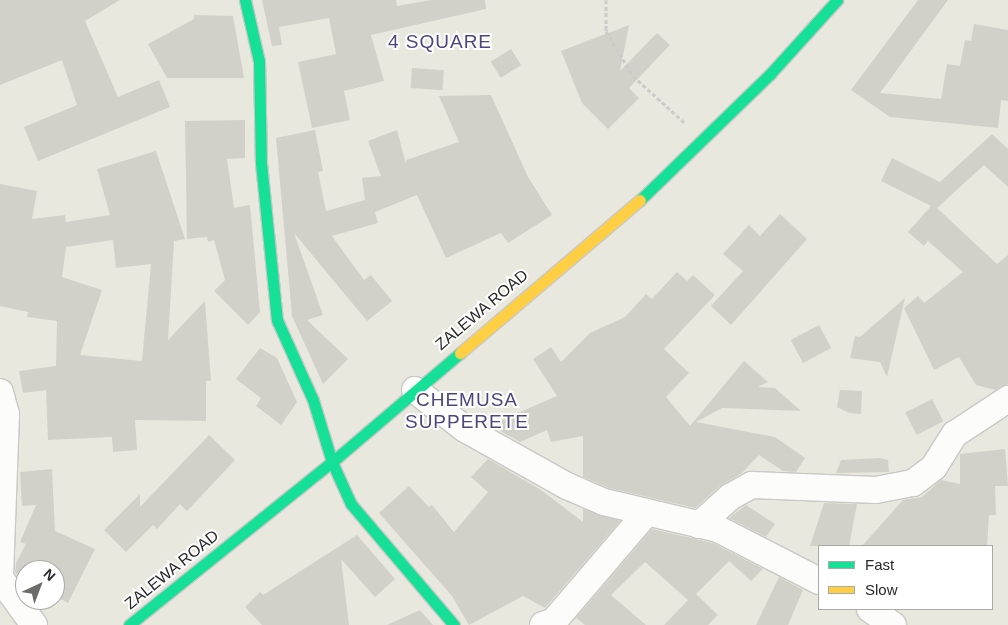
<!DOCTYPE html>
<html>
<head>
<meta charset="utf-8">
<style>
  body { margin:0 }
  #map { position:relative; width:1008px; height:625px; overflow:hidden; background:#e8e8de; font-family:Helvetica,sans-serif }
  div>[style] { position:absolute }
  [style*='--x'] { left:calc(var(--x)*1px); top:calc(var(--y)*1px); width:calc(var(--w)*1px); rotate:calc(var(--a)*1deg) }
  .building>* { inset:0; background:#d1d1c9; transform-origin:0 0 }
  .path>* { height:3px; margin-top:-1.5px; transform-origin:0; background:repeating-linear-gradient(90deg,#cbcbcb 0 4px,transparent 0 6.5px) }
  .roads { filter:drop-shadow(1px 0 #c8c8c7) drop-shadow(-1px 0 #c8c8c7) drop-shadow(0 1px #c8c8c7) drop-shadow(0 -1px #c8c8c7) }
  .street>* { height:26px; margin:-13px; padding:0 13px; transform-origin:13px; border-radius:13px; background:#fcfcfa }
  .fast>* { height:11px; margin:-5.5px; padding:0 5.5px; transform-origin:5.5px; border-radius:5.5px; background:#16e098 }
  .slow>* { height:11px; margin:-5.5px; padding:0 5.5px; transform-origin:5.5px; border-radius:5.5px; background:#ffcf43 }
  span { translate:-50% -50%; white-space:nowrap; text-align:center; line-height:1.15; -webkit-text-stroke:4px #fff; paint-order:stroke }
  .street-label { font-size:16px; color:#292929 }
  .quarter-label { font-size:19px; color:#4c457f; letter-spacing:1px }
  .legend { position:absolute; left:818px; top:545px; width:175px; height:65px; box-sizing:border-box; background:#fff; border:1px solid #a9a9a9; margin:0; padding:6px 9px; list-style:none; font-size:15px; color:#292929 }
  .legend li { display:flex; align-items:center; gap:10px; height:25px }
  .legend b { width:25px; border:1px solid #a9a9a9 }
  .north { position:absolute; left:15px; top:560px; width:50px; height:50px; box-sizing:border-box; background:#fff; border:1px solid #a9a9a9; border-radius:50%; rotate:43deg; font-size:14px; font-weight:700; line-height:20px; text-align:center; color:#292929 }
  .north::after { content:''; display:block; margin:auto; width:18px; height:22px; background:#6c6c68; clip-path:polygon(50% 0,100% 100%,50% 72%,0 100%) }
</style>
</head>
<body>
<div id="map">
  <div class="building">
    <div style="clip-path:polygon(0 0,120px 0,85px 21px,118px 97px,159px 80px,170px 107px,38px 161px,24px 127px,77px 105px,62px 60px,0 85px)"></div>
    <div style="clip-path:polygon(262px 0,396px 0,397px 6px,431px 0,485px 0,486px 9px,371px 35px,384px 81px,344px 91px,350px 120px,312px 128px,298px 62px,336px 54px,329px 18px,279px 27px,282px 45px,272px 46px)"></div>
    <div style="clip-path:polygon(918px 0,948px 0,880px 93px,941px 99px,947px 64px,960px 66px,965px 40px,971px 41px,974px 24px,1008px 30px,1008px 101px,1001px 100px,998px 128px,890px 117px,851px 90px)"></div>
    <div style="clip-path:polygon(194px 15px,233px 16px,244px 78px,167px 78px,148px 44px,194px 19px)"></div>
    <div style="clip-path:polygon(629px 25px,620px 71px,657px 33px,670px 45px,629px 88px,639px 98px,608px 129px,582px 103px,561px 51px)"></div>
    <div style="left:511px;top:49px;width:19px;height:24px;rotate:58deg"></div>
    <div style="left:412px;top:68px;width:32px;height:20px;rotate:4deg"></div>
    <div style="clip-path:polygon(491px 95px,528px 177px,552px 215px,508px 243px,501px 233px,446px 258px,417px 195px,375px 212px,378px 223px,332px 236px,364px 280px,371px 275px,392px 301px,367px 321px,294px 233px,323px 315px,307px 320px,348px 359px,323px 384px,292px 316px,276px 138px,315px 130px,323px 171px,318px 172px,326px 211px,365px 200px,362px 178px,381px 176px,368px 141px,397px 130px,406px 164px,406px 160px,459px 142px,439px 96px)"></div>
    <div style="clip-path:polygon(245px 120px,245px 158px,227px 159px,234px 208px,250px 205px,260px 312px,248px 325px,214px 291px,225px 280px,214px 240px,208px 242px,207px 237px,187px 239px,185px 121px)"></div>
    <div style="clip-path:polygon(992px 134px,1008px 149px,1008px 187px,984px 165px,937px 208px,997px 264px,1008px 255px,1008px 384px,995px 390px,976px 385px,959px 357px,934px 370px,904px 308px,918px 296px,924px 303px,963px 272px,928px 241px,924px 246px,908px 232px,931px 206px,881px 181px,892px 158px,940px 182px)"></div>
    <div style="clip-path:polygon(evenodd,156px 151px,185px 239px,174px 241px,168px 340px,205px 301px,211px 381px,206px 381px,206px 421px,135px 420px,137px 450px,113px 452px,112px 437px,48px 440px,46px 390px,23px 393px,19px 371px,56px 366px,57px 321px,27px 317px,28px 312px,0 306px,0 184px,37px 191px,32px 219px,65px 215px,66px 222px,110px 215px,97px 169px,156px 151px,113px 240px,116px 268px,151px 264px,142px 361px,80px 355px,102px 290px,62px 277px,66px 247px,113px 240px)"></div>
    <div style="clip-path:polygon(780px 214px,807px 239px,731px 325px,711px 306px,743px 271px,723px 254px,749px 225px,760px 236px)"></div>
    <div style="clip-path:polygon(677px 272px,687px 281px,693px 275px,715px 295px,664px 349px,689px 373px,666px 397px,690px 426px,744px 361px,768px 382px,758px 387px,775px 388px,801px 411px,722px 408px,696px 422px,775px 437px,805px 458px,796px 472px,783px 471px,759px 455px,742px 473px,720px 486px,695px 508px,609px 488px,583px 477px,583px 436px,551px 442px,547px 430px,520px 442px,502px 432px,497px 422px,557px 396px,533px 359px,551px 347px,561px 362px,590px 333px,625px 317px,646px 294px,652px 299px)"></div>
    <div style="clip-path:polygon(905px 298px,887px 377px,880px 362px,850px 358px,855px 336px,860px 337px)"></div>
    <div style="left:819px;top:325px;width:26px;height:32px;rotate:62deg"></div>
    <div style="clip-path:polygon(260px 348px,277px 358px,297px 402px,281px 425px,256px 406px,261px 398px,236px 379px)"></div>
    <div style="clip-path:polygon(840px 390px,862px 391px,861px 414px,849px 413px,837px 407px)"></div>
    <div style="left:932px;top:399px;width:25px;height:30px;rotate:63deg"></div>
    <div style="clip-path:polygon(209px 435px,235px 460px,187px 511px,180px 504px,157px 529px,153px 525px,126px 552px,104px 530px,140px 494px,140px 507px)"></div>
    <div style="clip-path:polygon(1005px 449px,1008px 486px,995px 486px,996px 515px,989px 515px,987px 546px,862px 546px,903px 500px,922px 497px,941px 480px,960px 484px,960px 454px)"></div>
    <div style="clip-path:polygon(880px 458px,888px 460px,889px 472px,836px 473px,841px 460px)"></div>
    <div style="clip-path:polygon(488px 459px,541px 490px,583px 522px,583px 509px,620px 521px,545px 608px,523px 596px,469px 625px,452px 596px,379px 513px,409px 486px,429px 507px,432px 505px,454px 532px,488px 492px,471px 477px)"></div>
    <div style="clip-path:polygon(52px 469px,55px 531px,95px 549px,68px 603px,55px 596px,55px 570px,25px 570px,25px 579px,15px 573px,16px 563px,26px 544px,20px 542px,36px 505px,22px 506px,20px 472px)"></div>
    <div style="clip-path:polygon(824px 503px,857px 504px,849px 546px,810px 546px)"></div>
    <div style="clip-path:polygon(746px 505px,775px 524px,766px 537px,729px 518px)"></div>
    <div style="clip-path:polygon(652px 529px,713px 543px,763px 569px,751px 581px,729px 561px,696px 594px,718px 615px,708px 625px,664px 625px,688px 600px,645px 562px,611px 595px,646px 625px,585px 625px,576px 618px)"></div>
    <div style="clip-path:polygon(357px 535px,395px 579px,375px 597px,341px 559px,349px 625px,262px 625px,245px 607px,260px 592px,263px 595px)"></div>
    <div style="clip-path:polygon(779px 577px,803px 590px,788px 625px,756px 625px)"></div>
    <div style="clip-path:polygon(420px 610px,433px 625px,387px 625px)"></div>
  </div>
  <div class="path">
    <div style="--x:606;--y:0;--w:31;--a:90"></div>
    <div style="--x:606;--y:31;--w:52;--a:59"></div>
    <div style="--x:633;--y:76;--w:70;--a:42.1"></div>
  </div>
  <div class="roads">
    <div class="street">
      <div style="--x:415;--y:390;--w:63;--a:38"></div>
      <div style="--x:465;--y:429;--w:117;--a:29.2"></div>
      <div style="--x:567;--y:486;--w:40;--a:23.4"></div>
      <div style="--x:604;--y:502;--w:117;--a:13.3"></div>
      <div style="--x:718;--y:529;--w:114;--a:27.2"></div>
      <div style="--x:0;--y:392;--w:23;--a:75"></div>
      <div style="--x:6;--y:414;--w:164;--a:92.1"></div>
      <div style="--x:0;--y:578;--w:58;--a:54.1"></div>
      <div style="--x:699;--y:525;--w:42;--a:-42.1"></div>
      <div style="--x:730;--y:497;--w:25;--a:-29"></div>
      <div style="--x:752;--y:485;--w:124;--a:2.3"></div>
      <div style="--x:876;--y:490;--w:38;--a:-11"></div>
      <div style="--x:913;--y:483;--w:26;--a:-37"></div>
      <div style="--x:934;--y:467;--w:39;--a:-58"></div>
      <div style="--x:955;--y:434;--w:64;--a:-33.4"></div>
      <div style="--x:870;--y:609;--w:28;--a:35"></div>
      <div style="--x:543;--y:625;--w:12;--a:-20"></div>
      <div style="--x:554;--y:621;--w:143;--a:-49.5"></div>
    </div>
    <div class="fast">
      <div style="--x:245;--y:0;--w:63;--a:77.1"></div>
      <div style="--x:259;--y:61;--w:102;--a:88.9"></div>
      <div style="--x:261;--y:163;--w:158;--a:84.2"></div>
      <div style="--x:277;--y:320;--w:88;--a:65.8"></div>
      <div style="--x:313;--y:400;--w:65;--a:73"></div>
      <div style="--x:332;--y:462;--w:46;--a:65.7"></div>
      <div style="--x:351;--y:504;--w:159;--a:49.6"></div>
      <div style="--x:640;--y:200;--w:181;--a:-44.1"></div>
      <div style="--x:770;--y:74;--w:100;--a:-47.8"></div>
      <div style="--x:129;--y:625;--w:260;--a:-38.8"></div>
      <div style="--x:332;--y:462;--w:168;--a:-40.4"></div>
    </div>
    <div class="slow">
      <div style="--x:460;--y:353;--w:236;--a:-40.4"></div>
    </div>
  </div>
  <div class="street-label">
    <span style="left:482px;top:310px;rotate:-40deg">ZALEWA ROAD</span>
    <span style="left:172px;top:570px;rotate:-39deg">ZALEWA ROAD</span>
  </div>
  <div class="quarter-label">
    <span style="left:440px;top:42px">4 SQUARE</span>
    <span style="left:467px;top:411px">CHEMUSA<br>SUPPERETE</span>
  </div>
  <ul class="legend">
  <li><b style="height:6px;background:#16e098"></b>Fast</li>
  <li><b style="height:6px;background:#ffcf43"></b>Slow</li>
  </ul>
  <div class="north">N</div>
</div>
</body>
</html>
